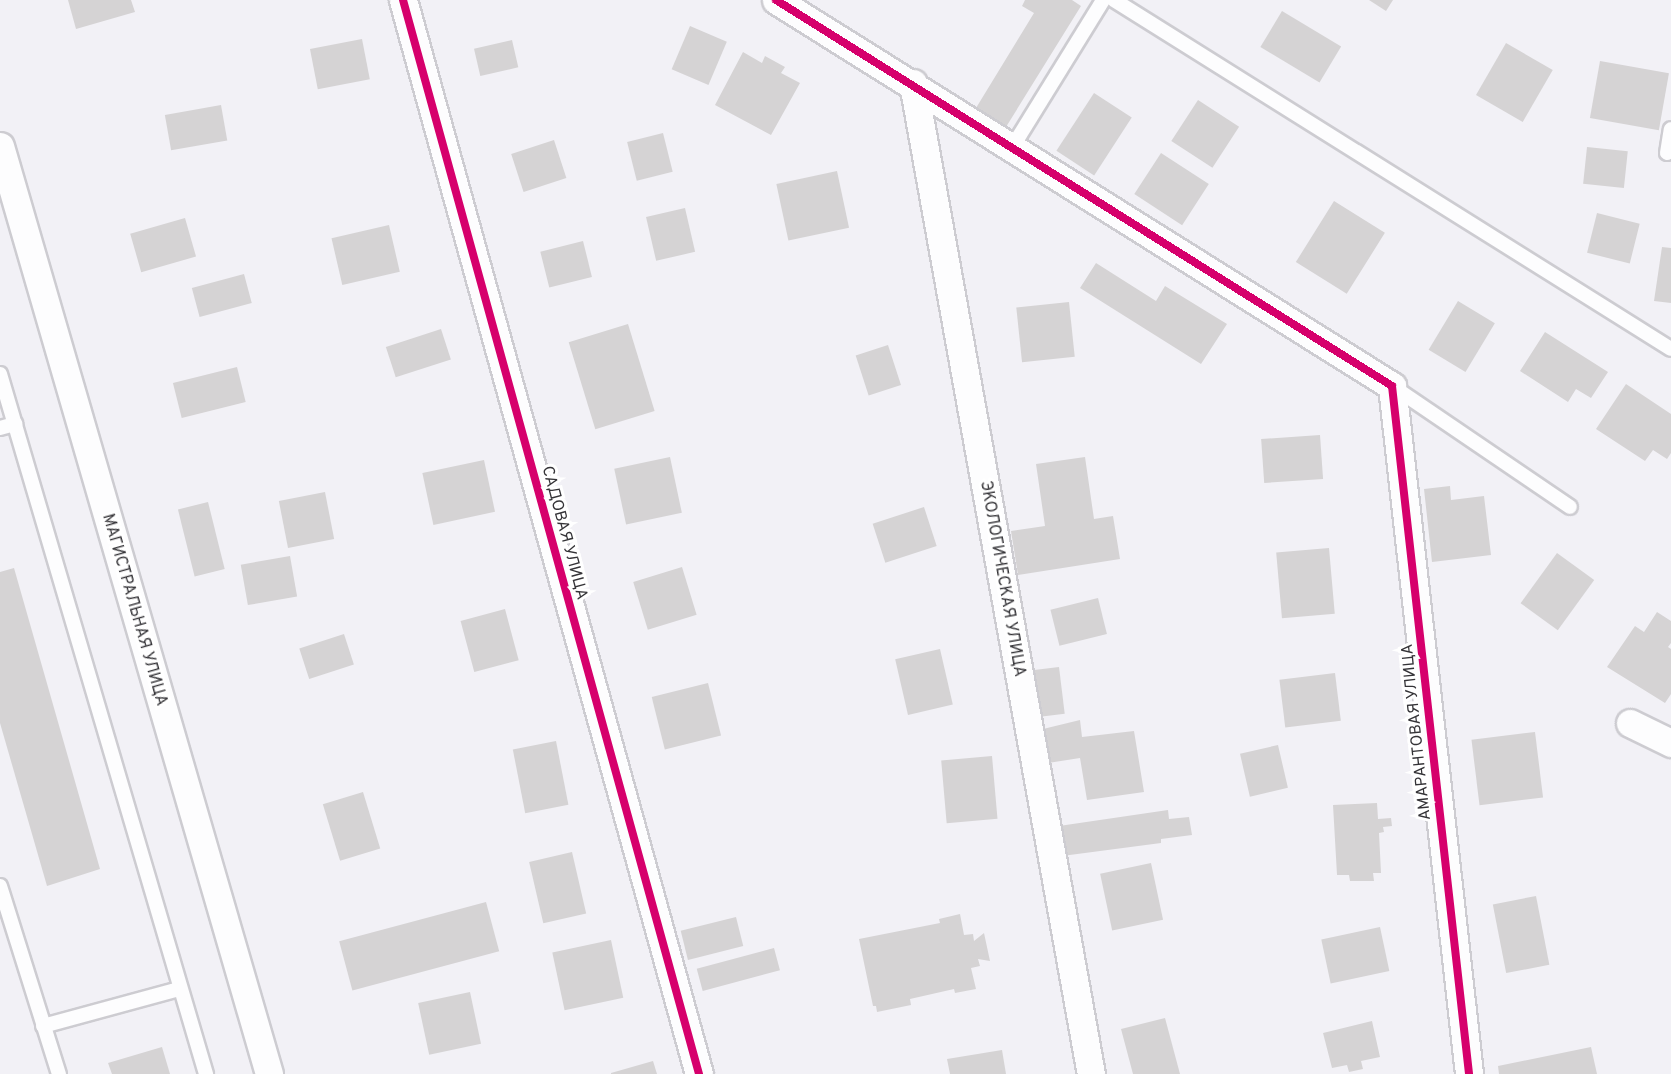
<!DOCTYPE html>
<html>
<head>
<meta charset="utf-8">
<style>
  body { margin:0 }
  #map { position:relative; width:1671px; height:1074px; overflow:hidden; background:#f2f1f6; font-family:Overpass,sans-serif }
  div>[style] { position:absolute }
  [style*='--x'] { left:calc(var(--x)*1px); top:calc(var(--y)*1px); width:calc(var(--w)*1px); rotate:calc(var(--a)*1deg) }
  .building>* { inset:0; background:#d5d3d4; transform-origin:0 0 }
  .roads { filter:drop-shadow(2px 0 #cdccd1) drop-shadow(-2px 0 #cdccd1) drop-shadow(0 2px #cdccd1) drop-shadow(0 -2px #cdccd1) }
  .service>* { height:14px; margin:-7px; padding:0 7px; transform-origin:7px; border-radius:7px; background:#fdfdfe }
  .minor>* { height:27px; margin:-13.5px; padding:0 13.5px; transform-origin:13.5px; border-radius:13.5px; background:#fdfdfe }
  .cycleway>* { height:8px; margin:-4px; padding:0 4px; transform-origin:4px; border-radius:4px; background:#d6006c }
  span { translate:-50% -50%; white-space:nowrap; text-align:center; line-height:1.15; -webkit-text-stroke:6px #fff; paint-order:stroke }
  .street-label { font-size:16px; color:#343337 }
</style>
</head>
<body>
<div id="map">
  <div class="building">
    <div style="clip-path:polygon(68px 0,131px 0,135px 12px,76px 29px)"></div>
    <div style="clip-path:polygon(1025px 0,1072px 0,1081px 6px,1006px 127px,976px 108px,1034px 13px,1022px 6px)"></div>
    <div style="clip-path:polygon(1369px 0,1393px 0,1386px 11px)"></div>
    <div style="left:1282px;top:11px;width:69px;height:42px;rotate:31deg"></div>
    <div style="left:690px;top:26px;width:40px;height:47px;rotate:23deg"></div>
    <div style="left:362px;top:39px;width:41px;height:53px;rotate:79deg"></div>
    <div style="left:512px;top:40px;width:28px;height:39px;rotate:77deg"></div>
    <div style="left:1506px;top:43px;width:54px;height:60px;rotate:30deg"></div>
    <div style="clip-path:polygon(743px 52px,762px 63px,765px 56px,785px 67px,781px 73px,800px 83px,771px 135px,715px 105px)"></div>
    <div style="left:1600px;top:61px;width:70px;height:58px;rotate:10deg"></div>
    <div style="left:1094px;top:93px;width:45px;height:69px;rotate:33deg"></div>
    <div style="left:1198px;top:100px;width:49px;height:49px;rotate:33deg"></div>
    <div style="left:221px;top:105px;width:36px;height:57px;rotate:80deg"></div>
    <div style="left:663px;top:133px;width:40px;height:37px;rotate:76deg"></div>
    <div style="left:554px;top:140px;width:40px;height:45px;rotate:72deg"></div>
    <div style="left:1587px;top:147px;width:41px;height:37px;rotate:6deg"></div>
    <div style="left:1161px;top:153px;width:57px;height:49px;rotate:33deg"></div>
    <div style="left:837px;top:171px;width:58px;height:62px;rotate:78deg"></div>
    <div style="left:1334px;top:201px;width:60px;height:72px;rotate:32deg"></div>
    <div style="left:685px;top:208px;width:45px;height:40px;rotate:77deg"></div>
    <div style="left:1597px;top:213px;width:44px;height:41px;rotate:14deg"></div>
    <div style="left:185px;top:218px;width:40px;height:57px;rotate:74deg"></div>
    <div style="left:389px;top:225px;width:48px;height:59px;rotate:77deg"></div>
    <div style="left:583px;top:241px;width:37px;height:44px;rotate:76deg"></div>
    <div style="clip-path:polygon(1662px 247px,1671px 248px,1671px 303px,1654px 301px)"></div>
    <div style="clip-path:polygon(1096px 263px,1156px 301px,1165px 286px,1227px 324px,1201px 364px,1080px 288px)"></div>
    <div style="left:244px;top:274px;width:30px;height:54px;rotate:75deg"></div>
    <div style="left:1458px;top:301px;width:43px;height:57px;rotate:31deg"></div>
    <div style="left:1069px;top:302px;width:55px;height:53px;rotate:84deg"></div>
    <div style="left:628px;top:324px;width:91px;height:62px;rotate:73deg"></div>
    <div style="left:441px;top:329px;width:32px;height:58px;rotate:72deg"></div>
    <div style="clip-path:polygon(1545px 332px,1608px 372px,1591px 398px,1576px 389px,1568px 402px,1520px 371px)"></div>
    <div style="left:888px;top:345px;width:42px;height:34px;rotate:72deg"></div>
    <div style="left:237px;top:367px;width:36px;height:66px;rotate:76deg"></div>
    <div style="clip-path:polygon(1626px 384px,1671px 414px,1671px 453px,1667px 459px,1653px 450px,1645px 461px,1596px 429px)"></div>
    <div style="left:1320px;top:435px;width:44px;height:59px;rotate:86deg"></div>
    <div style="left:670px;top:457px;width:57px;height:57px;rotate:78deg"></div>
    <div style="clip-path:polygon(1085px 457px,1094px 519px,1113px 516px,1120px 559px,1018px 575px,1011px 531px,1045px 526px,1036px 464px)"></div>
    <div style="left:484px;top:460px;width:53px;height:63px;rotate:78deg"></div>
    <div style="clip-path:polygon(1450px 486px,1451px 500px,1484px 496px,1491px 555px,1432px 562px,1424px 489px)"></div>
    <div style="left:325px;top:492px;width:48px;height:47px;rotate:79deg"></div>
    <div style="left:208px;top:502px;width:69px;height:31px;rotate:76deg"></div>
    <div style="left:924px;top:507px;width:41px;height:54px;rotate:72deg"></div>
    <div style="left:1329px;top:548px;width:66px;height:53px;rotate:85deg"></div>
    <div style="left:1557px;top:553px;width:46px;height:62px;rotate:36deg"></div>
    <div style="left:290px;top:556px;width:41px;height:50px;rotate:80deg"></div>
    <div style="left:682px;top:567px;width:50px;height:51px;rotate:73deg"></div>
    <div style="clip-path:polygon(14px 568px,100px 869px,47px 886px,0 723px,0 572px)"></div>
    <div style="left:1098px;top:598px;width:37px;height:49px;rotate:76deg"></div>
    <div style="left:505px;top:609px;width:53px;height:46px;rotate:75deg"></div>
    <div style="clip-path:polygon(1657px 612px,1671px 621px,1671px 643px,1668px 647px,1671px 649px,1671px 694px,1665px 703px,1607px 667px,1635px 626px,1644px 632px)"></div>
    <div style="left:344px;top:634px;width:32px;height:47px;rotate:72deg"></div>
    <div style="left:940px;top:649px;width:57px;height:46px;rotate:77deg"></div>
    <div style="left:1059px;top:667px;width:47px;height:27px;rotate:83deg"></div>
    <div style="left:1335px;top:673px;width:48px;height:56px;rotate:83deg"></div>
    <div style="left:708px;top:683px;width:54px;height:58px;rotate:76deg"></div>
    <div style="clip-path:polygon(1080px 720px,1082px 737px,1134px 731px,1144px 792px,1087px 800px,1080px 758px,1048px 763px,1043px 729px)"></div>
    <div style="left:1535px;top:732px;width:66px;height:64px;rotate:83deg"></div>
    <div style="left:556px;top:741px;width:65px;height:44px;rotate:79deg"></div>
    <div style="left:1278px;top:745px;width:44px;height:39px;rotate:77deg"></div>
    <div style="left:992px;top:756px;width:63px;height:51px;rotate:85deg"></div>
    <div style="left:363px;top:792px;width:59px;height:42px;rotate:73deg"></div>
    <div style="clip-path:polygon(1377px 803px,1378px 819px,1391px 818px,1392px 826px,1383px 827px,1384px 832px,1379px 833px,1381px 873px,1373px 873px,1374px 881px,1350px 881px,1349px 875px,1337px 875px,1333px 805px)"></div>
    <div style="clip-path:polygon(1168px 810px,1169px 819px,1189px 817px,1192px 835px,1161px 839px,1161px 843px,1062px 856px,1059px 826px)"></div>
    <div style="left:572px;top:852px;width:63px;height:44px;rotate:77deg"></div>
    <div style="left:1151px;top:863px;width:58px;height:52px;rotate:78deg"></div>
    <div style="left:1536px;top:896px;width:70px;height:44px;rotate:79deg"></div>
    <div style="left:486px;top:902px;width:51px;height:152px;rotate:75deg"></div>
    <div style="clip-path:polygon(960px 914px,964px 935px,973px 934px,974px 941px,984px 933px,990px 961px,978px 959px,980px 966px,971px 968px,976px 989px,955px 993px,954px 989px,910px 999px,911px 1005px,877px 1012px,876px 1006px,873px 1006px,859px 939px,940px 923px,939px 919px)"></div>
    <div style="left:736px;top:917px;width:30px;height:57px;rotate:76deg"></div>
    <div style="left:1380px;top:927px;width:45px;height:60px;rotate:78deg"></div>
    <div style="left:611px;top:940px;width:59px;height:60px;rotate:78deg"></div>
    <div style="left:774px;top:948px;width:23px;height:80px;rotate:75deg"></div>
    <div style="left:470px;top:992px;width:53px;height:53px;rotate:78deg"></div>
    <div style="clip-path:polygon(1165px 1018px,1180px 1074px,1133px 1074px,1121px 1029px)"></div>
    <div style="clip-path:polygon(1372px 1021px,1380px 1057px,1361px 1061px,1363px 1069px,1349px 1072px,1347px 1065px,1332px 1068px,1323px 1033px)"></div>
    <div style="clip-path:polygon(162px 1047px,170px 1074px,112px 1074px,108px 1063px)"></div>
    <div style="clip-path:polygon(1591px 1047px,1597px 1074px,1499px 1074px,1498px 1066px)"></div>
    <div style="clip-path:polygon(1002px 1050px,1006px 1074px,950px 1074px,947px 1059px)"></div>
    <div style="clip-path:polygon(653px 1061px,657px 1074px,611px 1074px,611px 1073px)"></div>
  </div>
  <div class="roads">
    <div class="service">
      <div style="--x:1114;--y:0;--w:657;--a:32.07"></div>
      <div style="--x:1013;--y:146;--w:172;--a:-58.3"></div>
      <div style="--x:1667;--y:153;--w:24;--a:-81"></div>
      <div style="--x:0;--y:374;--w:730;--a:73.6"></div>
      <div style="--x:1392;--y:386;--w:215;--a:34.2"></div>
      <div style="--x:0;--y:428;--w:16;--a:-15"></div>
      <div style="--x:0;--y:886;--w:197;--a:72.6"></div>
      <div style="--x:43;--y:1026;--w:141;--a:-15.2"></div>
    </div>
    <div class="minor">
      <div style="--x:403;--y:0;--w:1114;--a:74.59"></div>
      <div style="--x:776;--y:0;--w:727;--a:32.07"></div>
      <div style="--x:1392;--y:386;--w:692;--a:83.61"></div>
      <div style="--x:913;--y:83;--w:1007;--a:79.82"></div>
      <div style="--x:0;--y:146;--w:966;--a:73.83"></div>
      <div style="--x:1630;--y:723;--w:46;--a:26"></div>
    </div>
  </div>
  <div class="cycleway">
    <div style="--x:403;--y:0;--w:1114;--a:74.59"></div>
    <div style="--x:776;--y:0;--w:727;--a:32.07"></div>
    <div style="--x:1392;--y:386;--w:692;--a:83.61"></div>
  </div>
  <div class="street-label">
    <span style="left:564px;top:533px;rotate:75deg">САДОВАЯ УЛИЦА</span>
    <span style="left:1002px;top:579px;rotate:80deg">ЭКОЛОГИЧЕСКАЯ УЛИЦА</span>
    <span style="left:134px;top:610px;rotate:74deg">МАГИСТРАЛЬНАЯ УЛИЦА</span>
    <span style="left:1417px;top:732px;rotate:-96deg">АМАРАНТОВАЯ УЛИЦА</span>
  </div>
</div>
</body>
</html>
